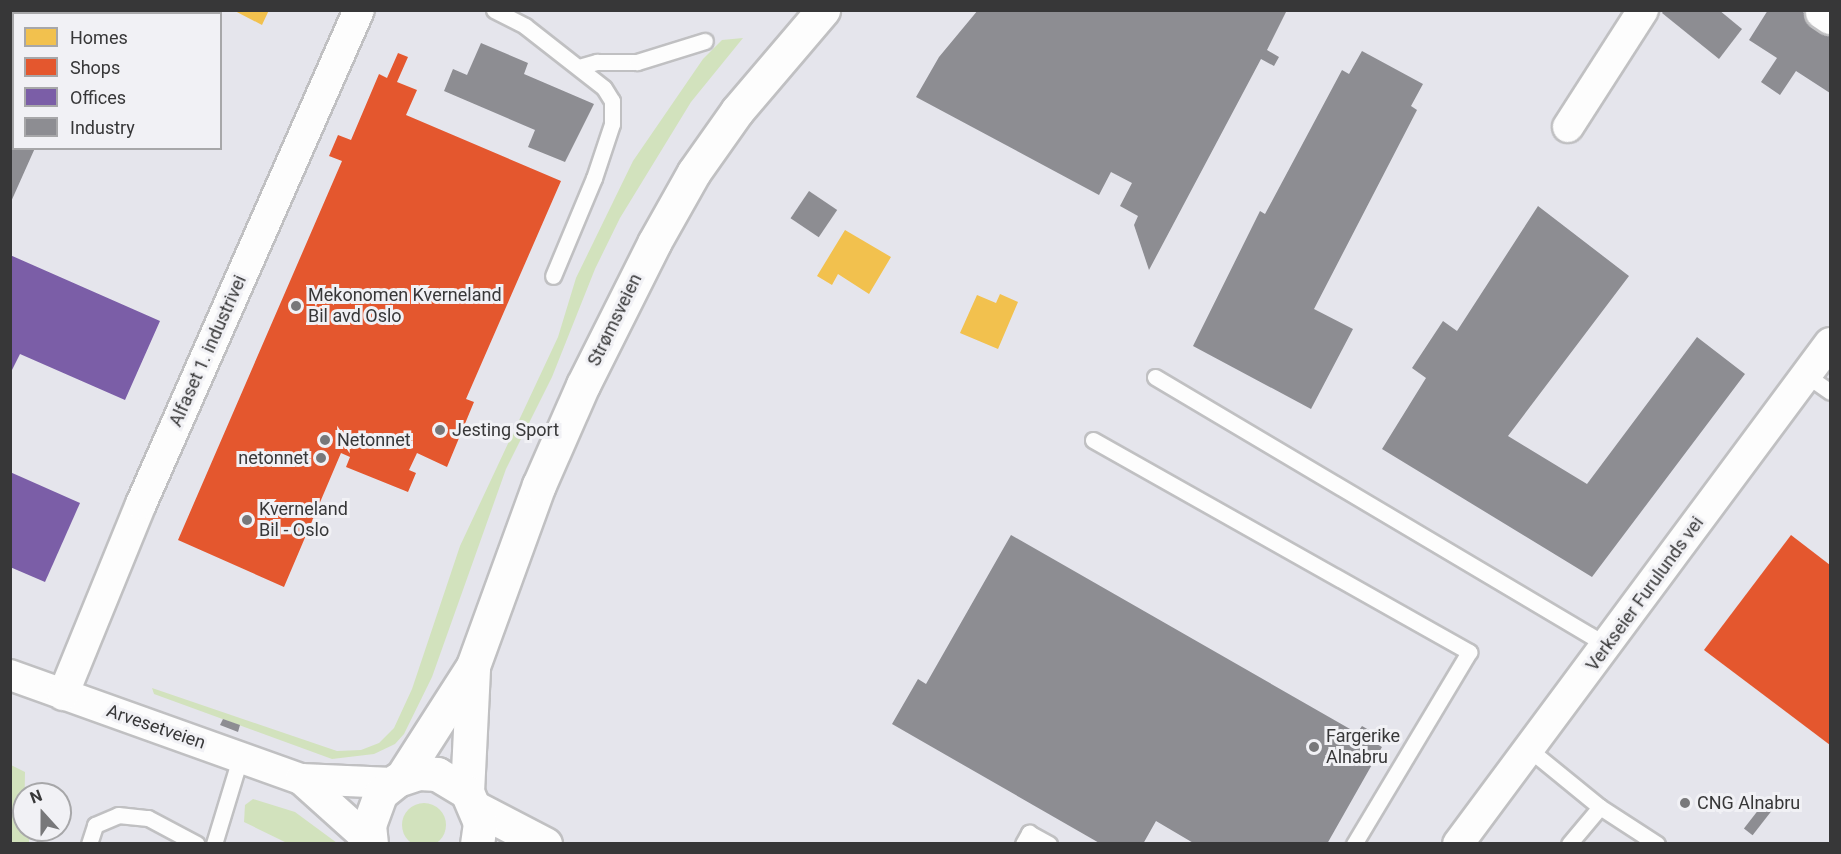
<!DOCTYPE html>
<html>
<head>
<meta charset="utf-8">
<style>
  body { margin:0 }
  #map { position:relative; width:1841px; height:854px; overflow:hidden; background:#f2f2f4; font-family:Roboto,sans-serif }
  div>[style] { position:absolute }
  [style*='--x'] { left:calc(var(--x)*1px); top:calc(var(--y)*1px); width:calc(var(--w)*1px); rotate:calc(var(--a)*1deg) }
  .built>* { inset:0; background:#e5e5ec }
  .green>* { inset:0; background:#d2e2bd }
  .round { border-radius:50% }
  .homes>* { inset:0; background:#f2c14e }
  .shops>* { inset:0; background:#e4572e }
  .offices>* { inset:0; background:#7b5ea7 }
  .industry>* { inset:0; background:#8d8d92; transform-origin:0 0 }
  .roads { filter:drop-shadow(2px 0 #c0c0c2) drop-shadow(-2px 0 #c0c0c2) drop-shadow(0 2px #c0c0c2) drop-shadow(0 -2px #c0c0c2) }
  .service>* { height:15px; margin:-7.5px; padding:0 7.5px; transform-origin:7.5px; border-radius:7.5px; background:#fdfdfd }
  .minor>* { height:30px; margin:-15px; padding:0 15px; transform-origin:15px; border-radius:15px; background:#fdfdfd }
  .secondary>* { height:33px; margin:-16.5px; padding:0 16.5px; transform-origin:16.5px; border-radius:16.5px; background:#fdfdfd }
  .dots>* { width:16px; height:16px; translate:-50% -50%; box-sizing:border-box; border:3px solid #f1f1f5; border-radius:50% }
  span { translate:-50% -50%; white-space:nowrap; text-align:center; line-height:1.15; -webkit-text-stroke:6px #f1f1f5; paint-order:stroke }
  .poi-label { font-size:18px; color:#373738 }
  .left { translate:0 -50%; text-align:left }
  .right { translate:-100% -50%; text-align:right }
  .street-label { font-size:18px; color:#373738 }
  .frame { position:absolute; inset:0; border:12px solid #373738; pointer-events:none }
  .legend { position:absolute; left:12px; top:12px; width:210px; height:138px; box-sizing:border-box; background:#f1f1f5; border:2px solid #a7a7a9; margin:0; padding:8px 10px; list-style:none; font-size:18px; color:#373738 }
  .legend li { display:flex; align-items:center; gap:12px; height:30px }
  .legend b { width:30px; border:2px solid #a7a7a9 }
  .north { position:absolute; left:12px; top:782px; width:60px; height:60px; box-sizing:border-box; background:#f1f1f5; border:2px solid #a7a7a9; border-radius:50%; rotate:339deg; font-size:16px; font-weight:700; line-height:24px; text-align:center; color:#373738 }
  .north::after { content:''; display:block; margin:auto; width:21px; height:27px; background:#78787a; clip-path:polygon(50% 0,100% 100%,50% 72%,0 100%) }
</style>
</head>
<body>
<div id="map">
  <div class="built">
    <div style="clip-path:polygon(evenodd,11px 11px,1830px 11px,1830px 843px,11px 843px,11px 11px,14px 14px,220px 14px,220px 148px,14px 148px,14px 14px,11px 11px,24px 794px,60px 794px,60px 830px,24px 830px,24px 794px)"></div>
  </div>
  <div class="green">
    <div style="clip-path:polygon(743px 38px,691px 102px,620px 218px,595px 269px,552px 377px,506px 469px,432px 677px,404px 734px,395px 744px,374px 754px,332px 759px,154px 694px,152px 688px,337px 751px,361px 750px,379px 743px,394px 728px,412px 689px,460px 546px,558px 337px,576px 278px,633px 161px,703px 59px,722px 40px)"></div>
    <div style="clip-path:polygon(11px 765px,25px 772px,24px 830px,29px 830px,29px 843px,11px 843px)"></div>
    <div style="clip-path:polygon(253px 799px,295px 812px,337px 843px,287px 843px,244px 822px,245px 805px)"></div>
    <div class="round" style="left:402px;top:803px;width:44px;height:44px"></div>
  </div>
  <div class="homes">
    <div style="clip-path:polygon(233px 10px,269px 10px,262px 25px)"></div>
    <div style="clip-path:polygon(845px 230px,891px 257px,869px 294px,838px 274px,832px 285px,817px 276px)"></div>
    <div style="clip-path:polygon(1000px 294px,1018px 302px,998px 349px,960px 333px,977px 295px,996px 303px)"></div>
  </div>
  <div class="shops">
    <div style="clip-path:polygon(398px 53px,408px 57px,397px 82px,417px 90px,406px 115px,561px 181px,466px 399px,474px 402px,447px 467px,417px 453px,409px 470px,416px 473px,408px 492px,346px 467px,350px 457px,341px 453px,284px 587px,178px 540px,342px 161px,329px 156px,338px 135px,351px 140px,379px 74px,387px 78px)"></div>
    <div style="clip-path:polygon(1791px 535px,1830px 565px,1830px 745px,1704px 650px)"></div>
  </div>
  <div class="offices">
    <div style="clip-path:polygon(96px 10px,120px 10px,127px 14px,94px 14px)"></div>
    <div style="clip-path:polygon(10px 255px,160px 321px,125px 400px,20px 354px,10px 374px)"></div>
    <div style="clip-path:polygon(10px 472px,80px 503px,45px 582px,10px 567px)"></div>
  </div>
  <div class="industry">
    <div style="clip-path:polygon(30px 10px,96px 10px,28px 14px)"></div>
    <div style="clip-path:polygon(978px 10px,1287px 10px,1267px 50px,1279px 57px,1274px 66px,1261px 59px,1149px 270px,1134px 225px,1138px 216px,1120px 206px,1132px 183px,1111px 172px,1099px 195px,916px 97px,939px 57px)"></div>
    <div style="clip-path:polygon(1664px 10px,1719px 10px,1742px 29px,1719px 59px,1662px 13px)"></div>
    <div style="clip-path:polygon(1768px 10px,1800px 10px,1830px 30px,1830px 93px,1796px 71px,1780px 95px,1761px 82px,1777px 58px,1749px 40px)"></div>
    <div style="clip-path:polygon(481px 43px,528px 63px,524px 74px,594px 104px,565px 162px,528px 147px,535px 130px,444px 91px,453px 69px,467px 75px)"></div>
    <div style="clip-path:polygon(14px 48px,14px 148px,35px 148px,10px 204px)"></div>
    <div style="clip-path:polygon(1362px 51px,1423px 84px,1411px 106px,1417px 110px,1314px 309px,1353px 329px,1311px 409px,1193px 346px,1260px 211px,1265px 214px,1342px 70px,1349px 74px)"></div>
    <div style="left:809px;top:191px;width:34px;height:33px;rotate:34deg"></div>
    <div style="clip-path:polygon(1538px 206px,1629px 276px,1508px 436px,1587px 484px,1697px 337px,1745px 374px,1592px 577px,1382px 449px,1426px 378px,1412px 368px,1443px 321px,1457px 331px)"></div>
    <div style="clip-path:polygon(1011px 535px,1357px 733px,1362px 726px,1369px 730px,1365px 737px,1382px 747px,1327px 844px,1195px 844px,1156px 821px,1143px 844px,1101px 844px,892px 724px,918px 679px,926px 684px)"></div>
    <div style="clip-path:polygon(223px 719px,240px 725px,238px 732px,220px 725px)"></div>
    <div style="left:1763px;top:804px;width:11px;height:31px;rotate:38deg"></div>
  </div>
  <div class="roads">
    <div class="service">
      <div style="--x:494;--y:10;--w:35;--a:27"></div>
      <div style="--x:525;--y:26;--w:100;--a:38.1"></div>
      <div style="--x:604;--y:88;--w:15;--a:58"></div>
      <div style="--x:612;--y:101;--w:23;--a:90"></div>
      <div style="--x:612;--y:124;--w:57;--a:108.4"></div>
      <div style="--x:594;--y:178;--w:106;--a:112.7"></div>
      <div style="--x:579;--y:67;--w:19;--a:-16"></div>
      <div style="--x:597;--y:62;--w:40;--a:0"></div>
      <div style="--x:637;--y:62;--w:71;--a:-17.2"></div>
      <div style="--x:1806;--y:375;--w:29;--a:35"></div>
      <div style="--x:1155;--y:377;--w:527;--a:30.7"></div>
      <div style="--x:1093;--y:440;--w:432;--a:29.4"></div>
      <div style="--x:1469;--y:652;--w:224;--a:120.9"></div>
      <div style="--x:1530;--y:750;--w:90;--a:39.2"></div>
      <div style="--x:1600;--y:807;--w:48;--a:130"></div>
      <div style="--x:1600;--y:807;--w:68;--a:33"></div>
      <div style="--x:89;--y:844;--w:20;--a:-72"></div>
      <div style="--x:95;--y:825;--w:25;--a:-23"></div>
      <div style="--x:118;--y:815;--w:30;--a:6"></div>
      <div style="--x:148;--y:818;--w:55;--a:28"></div>
      <div style="--x:214;--y:844;--w:93;--a:-73.1"></div>
      <div style="--x:1023;--y:844;--w:13;--a:-61"></div>
      <div style="--x:1029;--y:833;--w:23;--a:29"></div>
    </div>
    <div class="minor">
      <div style="--x:1821;--y:13;--w:11;--a:34"></div>
      <div style="--x:1568;--y:127;--w:139;--a:-57.3"></div>
      <div style="--x:10;--y:675;--w:309;--a:19.7"></div>
      <div style="--x:301;--y:779;--w:91;--a:2.5"></div>
      <div style="--x:63;--y:695;--w:206;--a:-67.8"></div>
      <div style="--x:141;--y:504;--w:540;--a:-66.19"></div>
      <div style="--x:301;--y:779;--w:94;--a:42"></div>
      <div style="--x:1458;--y:844;--w:624;--a:-53.41"></div>
    </div>
    <div class="secondary">
      <div style="--x:402;--y:777;--w:132;--a:-57.4"></div>
      <div style="--x:473;--y:666;--w:193;--a:-70"></div>
      <div style="--x:539;--y:485;--w:109;--a:-66.3"></div>
      <div style="--x:583;--y:385;--w:159;--a:-63.4"></div>
      <div style="--x:654;--y:243;--w:81;--a:-60.6"></div>
      <div style="--x:694;--y:172;--w:75;--a:-54.8"></div>
      <div style="--x:737;--y:111;--w:133;--a:-49.6"></div>
      <div style="--x:467;--y:792;--w:124;--a:-87.2"></div>
      <div style="--x:476;--y:808;--w:78;--a:27.6"></div>
      <div style="--x:371;--y:844;--w:19;--a:-96"></div>
      <div style="--x:369;--y:825;--w:33;--a:-70"></div>
      <div style="--x:380;--y:794;--w:22;--a:-39"></div>
      <div style="--x:397;--y:780;--w:23;--a:-18"></div>
      <div style="--x:419;--y:773;--w:18;--a:3"></div>
      <div style="--x:437;--y:774;--w:35;--a:31"></div>
      <div style="--x:467;--y:792;--w:34;--a:67"></div>
      <div style="--x:480;--y:823;--w:21;--a:98"></div>
    </div>
  </div>
  <div class="dots">
    <div style="left:296px;top:306px;background:#78787a"></div>
    <div style="left:440px;top:430px;background:#78787a"></div>
    <div style="left:325px;top:440px;background:#78787a"></div>
    <div style="left:321px;top:458px;background:#78787a"></div>
    <div style="left:247px;top:520px;background:#78787a"></div>
    <div style="left:1314px;top:747px;background:#78787a"></div>
    <div style="left:1685px;top:803px;background:#78787a"></div>
  </div>
  <div class="poi-label">
    <span class="left" style="left:308px;top:306px">Mekonomen Kverneland<br>Bil avd Oslo</span>
    <span class="left" style="left:452px;top:430px">Jesting Sport</span>
    <span class="left" style="left:337px;top:440px">Netonnet</span>
    <span class="right" style="left:309px;top:458px">netonnet</span>
    <span class="left" style="left:259px;top:520px">Kverneland<br>Bil - Oslo</span>
    <span class="left" style="left:1326px;top:747px">Fargerike<br>Alnabru</span>
    <span class="left" style="left:1697px;top:803px">CNG Alnabru</span>
  </div>
  <div class="street-label">
    <span style="left:615px;top:320px;rotate:-64deg">Strømsveien</span>
    <span style="left:208px;top:351px;rotate:-66deg">Alfaset 1. industrivei</span>
    <span style="left:1645px;top:594px;rotate:-54deg">Verkseier Furulunds vei</span>
    <span style="left:156px;top:727px;rotate:19deg">Arvesetveien</span>
  </div>
  <div class="frame"></div>
  <ul class="legend">
  <li><b style="height:16px;background:#f2c14e"></b>Homes</li>
  <li><b style="height:16px;background:#e4572e"></b>Shops</li>
  <li><b style="height:16px;background:#7b5ea7"></b>Offices</li>
  <li><b style="height:16px;background:#8d8d92"></b>Industry</li>
  </ul>
  <div class="north">N</div>
</div>
</body>
</html>
